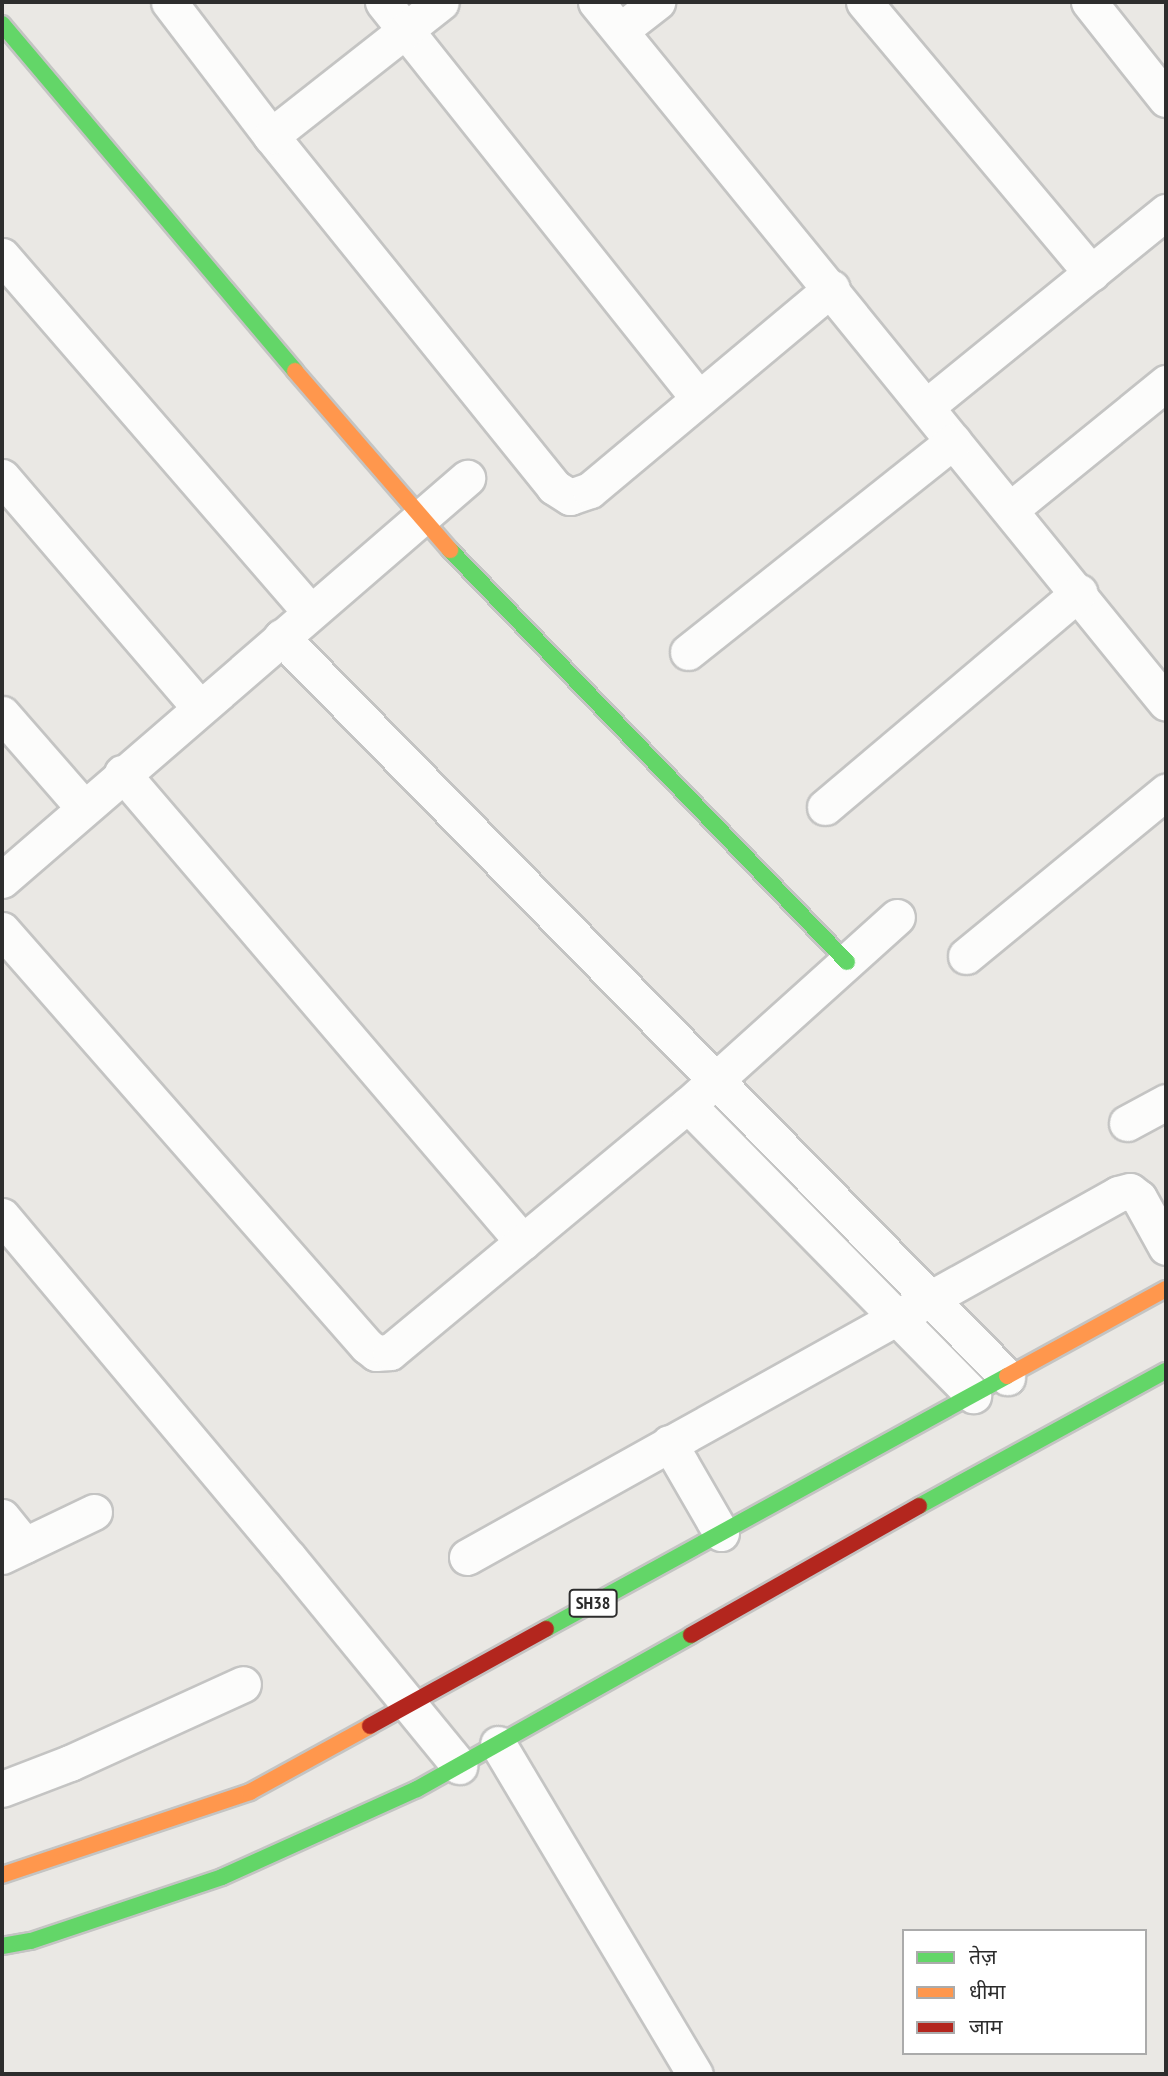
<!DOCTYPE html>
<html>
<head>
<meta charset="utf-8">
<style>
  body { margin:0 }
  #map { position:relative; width:1168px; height:2076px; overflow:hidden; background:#eae8e4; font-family:"PT Sans Narrow","Noto Sans Devanagari",sans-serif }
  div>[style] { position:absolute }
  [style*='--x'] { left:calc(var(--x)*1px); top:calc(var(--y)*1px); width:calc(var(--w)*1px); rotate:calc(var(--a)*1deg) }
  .roads { filter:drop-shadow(2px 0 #c4c4c3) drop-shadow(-2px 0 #c4c4c3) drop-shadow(0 2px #c4c4c3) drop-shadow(0 -2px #c4c4c3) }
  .street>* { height:35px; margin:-17.5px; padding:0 17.5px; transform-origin:17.5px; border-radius:17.5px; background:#fcfcfb }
  .fast>* { height:16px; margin:-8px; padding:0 8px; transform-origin:8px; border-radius:8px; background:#63d668 }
  .slow>* { height:16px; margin:-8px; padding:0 8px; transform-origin:8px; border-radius:8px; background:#ff974d }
  .jam>* { height:16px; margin:-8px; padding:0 8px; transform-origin:8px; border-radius:8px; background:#b3261e }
  span { translate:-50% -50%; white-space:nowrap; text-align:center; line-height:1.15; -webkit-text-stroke:7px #fff; paint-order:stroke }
  .shield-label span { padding:2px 5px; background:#fff; border:2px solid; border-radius:5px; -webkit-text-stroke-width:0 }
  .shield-label { font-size:18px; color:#2d2d2d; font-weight:700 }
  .frame { position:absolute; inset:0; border:4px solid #2d2d2d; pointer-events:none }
  .legend { position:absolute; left:902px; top:1929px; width:245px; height:126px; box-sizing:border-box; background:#fff; border:2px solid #ababab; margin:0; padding:9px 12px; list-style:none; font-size:21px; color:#2d2d2d }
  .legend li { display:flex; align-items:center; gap:14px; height:35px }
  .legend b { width:35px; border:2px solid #ababab }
</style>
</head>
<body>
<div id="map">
  <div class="roads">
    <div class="street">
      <div style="--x:169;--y:2;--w:168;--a:52.7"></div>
      <div style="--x:271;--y:136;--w:451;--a:51.1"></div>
      <div style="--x:554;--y:487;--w:19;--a:32"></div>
      <div style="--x:570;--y:497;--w:21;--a:-19"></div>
      <div style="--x:590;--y:490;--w:315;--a:-39.9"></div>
      <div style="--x:383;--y:2;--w:507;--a:51.48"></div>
      <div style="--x:596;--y:2;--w:903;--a:50.88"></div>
      <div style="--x:864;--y:2;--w:354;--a:50"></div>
      <div style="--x:1089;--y:2;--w:124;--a:51.6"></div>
      <div style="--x:621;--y:30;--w:46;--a:-37.9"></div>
      <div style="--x:271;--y:136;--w:216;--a:-38.2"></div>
      <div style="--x:2;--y:256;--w:471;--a:49.1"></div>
      <div style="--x:927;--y:406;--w:308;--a:-39.1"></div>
      <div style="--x:2;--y:477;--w:303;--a:49.4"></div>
      <div style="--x:1011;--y:509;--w:200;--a:-39.1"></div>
      <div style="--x:281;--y:637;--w:1037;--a:45.55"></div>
      <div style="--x:688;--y:652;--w:339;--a:-38.5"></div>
      <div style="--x:2;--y:714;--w:123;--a:48.9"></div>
      <div style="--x:122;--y:773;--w:617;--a:49.47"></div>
      <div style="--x:825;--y:807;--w:333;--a:-40.2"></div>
      <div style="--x:2;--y:880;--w:615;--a:-40.84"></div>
      <div style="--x:2;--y:930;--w:553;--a:48.74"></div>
      <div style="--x:367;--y:1346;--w:11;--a:38"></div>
      <div style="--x:376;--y:1353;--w:14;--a:-4"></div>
      <div style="--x:390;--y:1352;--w:387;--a:-39.7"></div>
      <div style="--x:688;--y:1105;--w:281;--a:-42"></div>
      <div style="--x:966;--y:956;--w:259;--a:-39.4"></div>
      <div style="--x:688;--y:1105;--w:407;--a:45.5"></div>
      <div style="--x:1127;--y:1123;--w:44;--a:-28.3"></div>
      <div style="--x:2;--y:1216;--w:446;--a:50"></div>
      <div style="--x:289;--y:1558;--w:269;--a:50.7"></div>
      <div style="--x:669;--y:1443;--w:104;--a:60"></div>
      <div style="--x:2;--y:1517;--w:36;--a:51"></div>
      <div style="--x:2;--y:1556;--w:102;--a:-25.6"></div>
      <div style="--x:467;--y:1557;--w:745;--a:-29.14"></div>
      <div style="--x:1118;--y:1194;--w:12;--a:-14"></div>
      <div style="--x:1130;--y:1191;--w:11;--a:38"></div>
      <div style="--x:1139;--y:1198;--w:56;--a:61.1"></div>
      <div style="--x:498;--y:1744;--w:384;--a:59.2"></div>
      <div style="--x:2;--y:1789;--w:73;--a:-20.9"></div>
      <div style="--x:70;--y:1763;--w:190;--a:-24.5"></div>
    </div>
    <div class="fast">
      <div style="--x:2;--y:24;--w:454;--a:49.8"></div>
      <div style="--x:450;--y:550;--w:572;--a:46.06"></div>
      <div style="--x:919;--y:1506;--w:281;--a:-28.7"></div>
      <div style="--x:546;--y:1629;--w:526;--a:-28.76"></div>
      <div style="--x:2;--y:1946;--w:29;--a:-10"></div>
      <div style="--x:31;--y:1941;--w:201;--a:-18.5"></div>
      <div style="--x:222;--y:1877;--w:214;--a:-24.3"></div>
      <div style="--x:417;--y:1789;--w:314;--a:-29.3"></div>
    </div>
    <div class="slow">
      <div style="--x:295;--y:371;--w:237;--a:49.1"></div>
      <div style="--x:1007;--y:1376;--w:181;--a:-28.7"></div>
      <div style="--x:2;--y:1875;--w:262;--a:-18.5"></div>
      <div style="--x:250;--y:1792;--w:137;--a:-28.8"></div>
    </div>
    <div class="jam">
      <div style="--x:691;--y:1635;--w:262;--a:-29.5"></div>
      <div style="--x:370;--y:1726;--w:201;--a:-28.9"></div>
    </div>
  </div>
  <div class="shield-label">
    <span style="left:593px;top:1603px">SH38</span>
  </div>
  <div class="frame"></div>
  <ul class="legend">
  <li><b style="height:9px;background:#63d668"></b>तेज़</li>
  <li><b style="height:9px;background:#ff974d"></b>धीमा</li>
  <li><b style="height:9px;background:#b3261e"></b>जाम</li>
  </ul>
</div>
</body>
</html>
